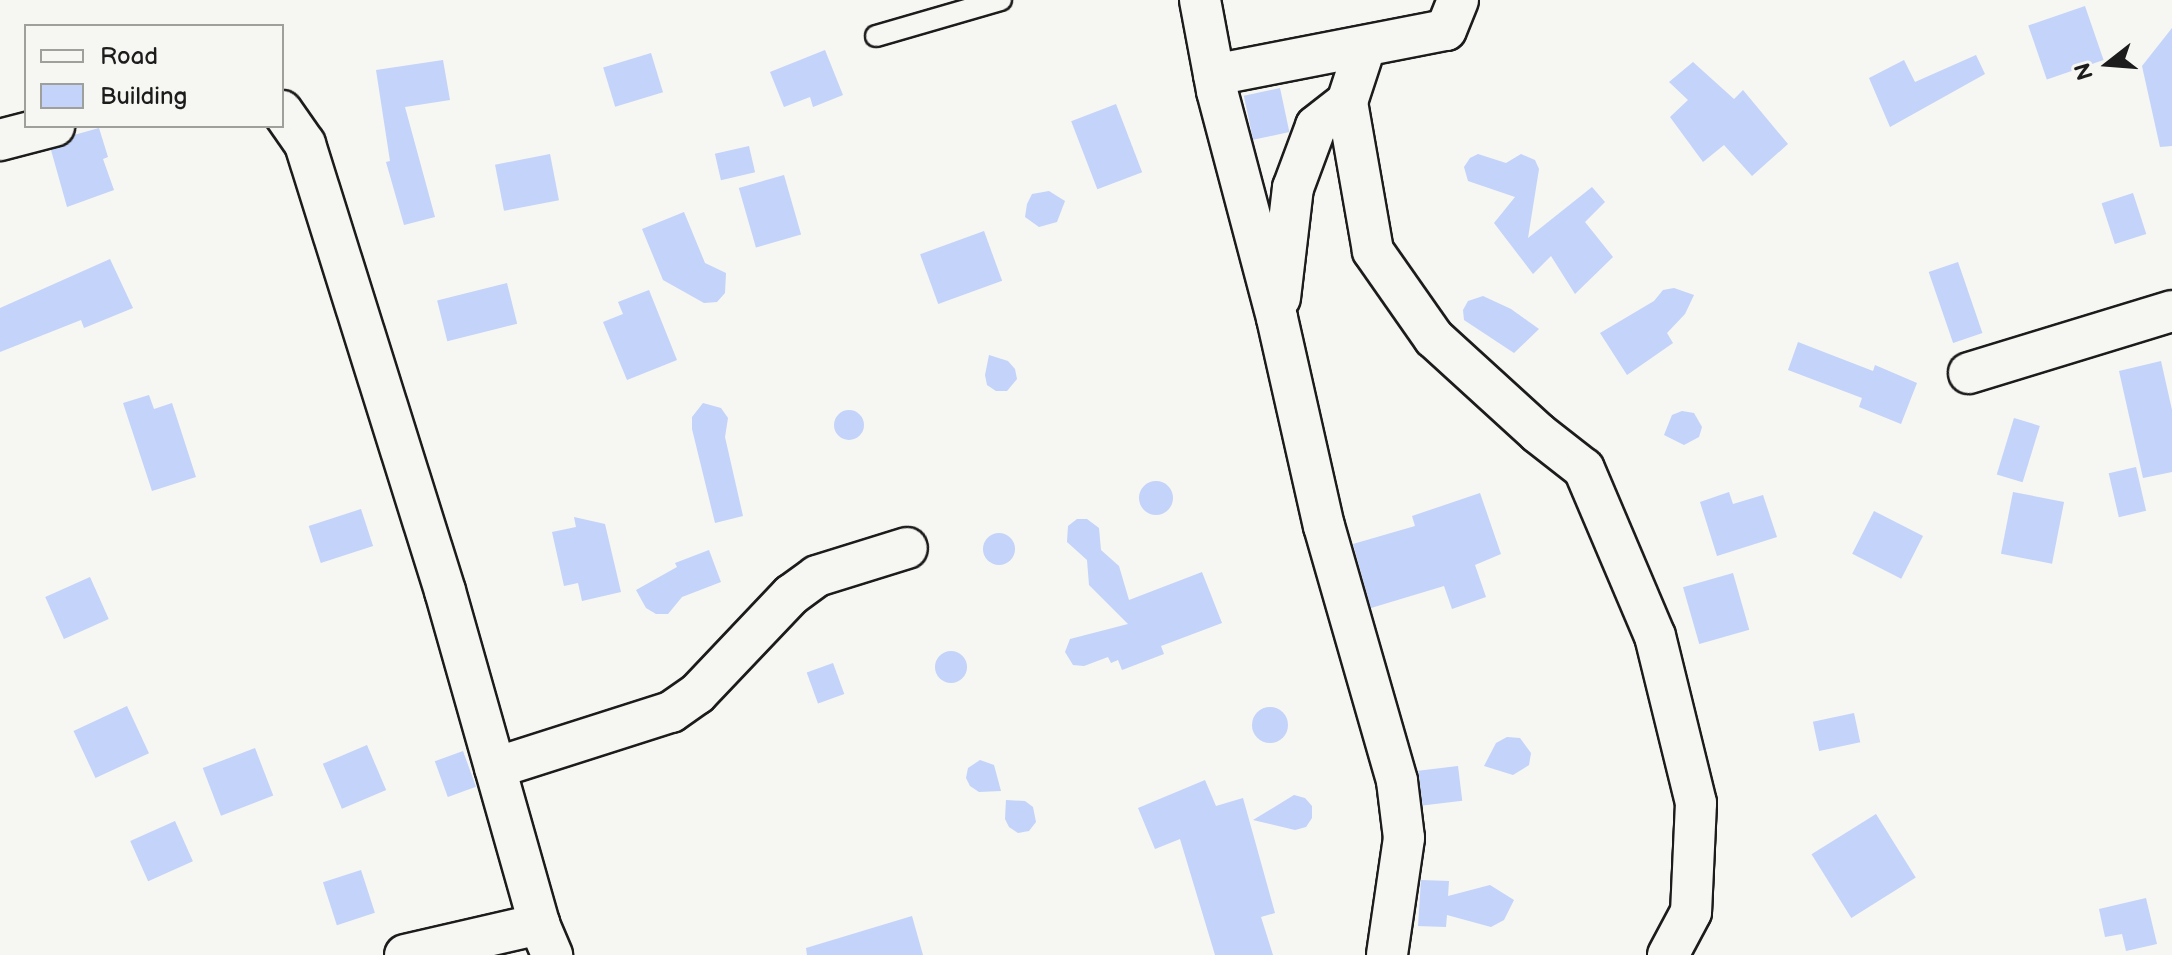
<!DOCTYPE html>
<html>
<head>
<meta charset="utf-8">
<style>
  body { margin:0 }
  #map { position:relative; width:2172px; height:955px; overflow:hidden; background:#f6f6f2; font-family:"Balsamiq Sans",sans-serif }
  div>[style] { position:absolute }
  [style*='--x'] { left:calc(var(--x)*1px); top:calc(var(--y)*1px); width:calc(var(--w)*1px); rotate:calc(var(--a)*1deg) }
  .building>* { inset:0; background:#c3d3f9; transform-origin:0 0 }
  .round { border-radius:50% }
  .roads { filter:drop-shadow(2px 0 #1c1c1c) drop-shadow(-2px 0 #1c1c1c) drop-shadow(0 2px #1c1c1c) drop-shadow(0 -2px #1c1c1c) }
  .service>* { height:20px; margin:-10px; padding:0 10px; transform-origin:10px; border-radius:10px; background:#f6f6f2 }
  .minor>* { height:40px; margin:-20px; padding:0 20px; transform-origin:20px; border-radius:20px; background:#f6f6f2 }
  span { translate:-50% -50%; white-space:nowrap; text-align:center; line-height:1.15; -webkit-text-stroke:6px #f6f6f2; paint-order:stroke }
  .legend { position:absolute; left:24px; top:24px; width:260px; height:104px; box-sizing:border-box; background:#f6f6f2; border:2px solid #9f9f9c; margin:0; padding:10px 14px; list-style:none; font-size:24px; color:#1c1c1c }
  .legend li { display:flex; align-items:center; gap:16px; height:40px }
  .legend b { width:40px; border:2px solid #9f9f9c }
  .north { position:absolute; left:2068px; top:24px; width:80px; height:80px; -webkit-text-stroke:6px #f6f6f2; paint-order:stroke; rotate:253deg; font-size:22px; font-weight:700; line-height:32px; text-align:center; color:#1c1c1c }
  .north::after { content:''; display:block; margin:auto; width:28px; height:36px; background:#1c1c1c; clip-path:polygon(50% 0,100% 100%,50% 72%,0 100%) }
</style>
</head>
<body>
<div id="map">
  <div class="building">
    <div style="left:2085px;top:6px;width:57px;height:60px;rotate:71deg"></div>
    <div style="clip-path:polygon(2172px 28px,2172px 146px,2160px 147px,2142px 66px)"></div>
    <div style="clip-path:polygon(825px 50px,843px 95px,813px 107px,810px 97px,784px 107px,770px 72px)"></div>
    <div style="left:651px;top:53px;width:41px;height:50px;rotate:73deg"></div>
    <div style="clip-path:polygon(1976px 55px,1985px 74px,1890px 127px,1869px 78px,1904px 60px,1915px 82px)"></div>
    <div style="clip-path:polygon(443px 60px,450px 100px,405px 107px,435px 217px,404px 225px,386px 162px,390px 161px,376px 70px)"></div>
    <div style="clip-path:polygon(1693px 62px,1734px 99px,1743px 90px,1788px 144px,1752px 176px,1724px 145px,1703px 162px,1670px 117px,1688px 100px,1669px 82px)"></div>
    <div style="left:1280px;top:88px;width:45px;height:37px;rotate:78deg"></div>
    <div style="left:1116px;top:104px;width:73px;height:48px;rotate:69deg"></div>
    <div style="clip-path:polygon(99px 128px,108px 157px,103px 159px,114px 190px,67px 207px,51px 150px,70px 143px,74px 135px)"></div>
    <div style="left:749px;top:146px;width:27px;height:35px;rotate:77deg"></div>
    <div style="left:550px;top:154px;width:47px;height:56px;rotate:79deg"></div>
    <div style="clip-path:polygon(1478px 154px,1506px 163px,1521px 154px,1535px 160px,1539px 169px,1528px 238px,1592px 187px,1605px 202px,1585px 222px,1613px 257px,1575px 294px,1551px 256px,1533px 274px,1494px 223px,1515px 197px,1468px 181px,1464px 167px,1470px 158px)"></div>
    <div style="left:784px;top:175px;width:62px;height:47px;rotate:74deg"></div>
    <div style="clip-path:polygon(1049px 191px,1065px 201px,1057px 222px,1039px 227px,1025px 217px,1027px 204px,1032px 194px)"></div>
    <div style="left:2133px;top:193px;width:43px;height:33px;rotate:72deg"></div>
    <div style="clip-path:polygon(684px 212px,705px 263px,726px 273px,725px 293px,717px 302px,704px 303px,663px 280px,642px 229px)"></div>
    <div style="left:984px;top:231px;width:53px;height:68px;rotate:70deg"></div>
    <div style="clip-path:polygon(110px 259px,133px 308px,84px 328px,81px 320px,0 352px,0 308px)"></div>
    <div style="left:1958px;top:262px;width:75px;height:31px;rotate:71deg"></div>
    <div style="left:507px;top:283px;width:42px;height:72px;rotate:76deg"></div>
    <div style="clip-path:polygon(1674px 288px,1694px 295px,1685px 314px,1667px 333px,1673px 343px,1627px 375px,1600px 333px,1654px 301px,1663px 290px)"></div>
    <div style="clip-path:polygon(649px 290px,677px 360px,627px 380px,603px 322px,623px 314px,618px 302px)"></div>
    <div style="clip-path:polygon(1483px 296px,1511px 309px,1539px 329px,1514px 353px,1464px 320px,1463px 310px,1468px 301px)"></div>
    <div style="clip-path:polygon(1798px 342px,1873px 371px,1875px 365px,1917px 383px,1901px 424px,1859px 407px,1862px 398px,1788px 370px)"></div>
    <div style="clip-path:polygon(989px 355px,1008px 361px,1015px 369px,1017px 379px,1007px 391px,996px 391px,987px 385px,985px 375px)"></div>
    <div style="clip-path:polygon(2161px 361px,2172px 410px,2172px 472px,2143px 478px,2119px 371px)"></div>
    <div style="clip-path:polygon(149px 395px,154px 409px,172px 403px,196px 477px,152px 491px,123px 403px)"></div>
    <div style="clip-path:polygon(703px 403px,721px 408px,728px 418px,725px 437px,743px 516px,715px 523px,692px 429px,692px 417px)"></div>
    <div class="round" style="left:834px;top:410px;width:30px;height:30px"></div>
    <div style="clip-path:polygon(1682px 411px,1694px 413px,1702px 427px,1699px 437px,1684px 445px,1664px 435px,1672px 415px)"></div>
    <div style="left:2014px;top:418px;width:27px;height:59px;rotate:17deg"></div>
    <div style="left:2136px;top:467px;width:45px;height:28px;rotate:77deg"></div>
    <div class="round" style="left:1139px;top:481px;width:34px;height:34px"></div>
    <div style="clip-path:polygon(1729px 492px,1733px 504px,1763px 495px,1777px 537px,1717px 556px,1700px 502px)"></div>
    <div style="left:2013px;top:492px;width:52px;height:63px;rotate:11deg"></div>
    <div style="clip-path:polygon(1480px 493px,1501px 554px,1475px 565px,1486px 597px,1452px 609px,1444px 586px,1371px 608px,1353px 544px,1415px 526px,1412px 516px)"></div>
    <div style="left:361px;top:509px;width:39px;height:55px;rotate:72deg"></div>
    <div style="left:1874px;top:511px;width:55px;height:48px;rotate:27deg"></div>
    <div style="clip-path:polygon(574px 517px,605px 524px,621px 592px,582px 601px,578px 583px,564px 586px,552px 532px,576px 527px)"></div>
    <div style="clip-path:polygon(1077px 519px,1087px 519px,1099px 528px,1101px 550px,1119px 566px,1129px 600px,1202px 572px,1222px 623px,1161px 646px,1164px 654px,1122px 670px,1118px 660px,1111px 663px,1108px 657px,1084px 666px,1073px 665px,1065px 652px,1070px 639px,1128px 624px,1089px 585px,1087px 560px,1067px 542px,1068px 526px)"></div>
    <div class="round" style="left:983px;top:533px;width:32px;height:32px"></div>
    <div style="clip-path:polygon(709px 550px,721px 582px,682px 597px,668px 614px,656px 614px,646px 608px,636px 590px,677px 567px,675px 563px)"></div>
    <div style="left:1733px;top:573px;width:59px;height:52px;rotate:74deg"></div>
    <div style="left:90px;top:577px;width:46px;height:49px;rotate:66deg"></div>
    <div class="round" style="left:935px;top:651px;width:32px;height:32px"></div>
    <div style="left:833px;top:663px;width:33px;height:28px;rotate:70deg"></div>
    <div style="left:127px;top:706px;width:52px;height:59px;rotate:65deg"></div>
    <div class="round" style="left:1252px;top:707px;width:36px;height:36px"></div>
    <div style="left:1854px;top:713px;width:30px;height:42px;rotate:78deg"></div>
    <div style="clip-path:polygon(1507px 737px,1520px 738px,1531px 753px,1529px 765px,1513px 775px,1484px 766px,1496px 743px)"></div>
    <div style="left:367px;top:745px;width:49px;height:48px;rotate:67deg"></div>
    <div style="left:255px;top:748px;width:51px;height:56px;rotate:69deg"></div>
    <div style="left:463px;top:751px;width:38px;height:30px;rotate:70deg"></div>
    <div style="clip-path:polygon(980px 760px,994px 765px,1001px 791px,979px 792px,970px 786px,966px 778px,968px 768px)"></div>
    <div style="left:1458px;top:766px;width:35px;height:40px;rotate:83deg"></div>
    <div style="clip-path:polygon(1205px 780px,1216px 806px,1243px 798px,1275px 913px,1261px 917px,1273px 955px,1215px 955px,1180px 839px,1155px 849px,1138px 808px)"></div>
    <div style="clip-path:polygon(1294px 795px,1305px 798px,1312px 806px,1312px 818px,1306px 827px,1295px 830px,1253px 820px)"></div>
    <div style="clip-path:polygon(1006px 800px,1025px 801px,1033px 807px,1036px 822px,1029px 831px,1018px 833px,1009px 827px,1005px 819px)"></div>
    <div style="left:1876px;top:814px;width:75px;height:76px;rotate:58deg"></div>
    <div style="left:175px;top:821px;width:44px;height:49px;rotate:66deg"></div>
    <div style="left:361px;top:870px;width:45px;height:40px;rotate:72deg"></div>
    <div style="clip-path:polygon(1421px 880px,1449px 881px,1448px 896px,1490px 885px,1514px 900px,1504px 920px,1491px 927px,1447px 915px,1446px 927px,1418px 926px)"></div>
    <div style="clip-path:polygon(2146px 898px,2157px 944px,2126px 951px,2122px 934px,2105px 937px,2099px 909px)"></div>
    <div style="clip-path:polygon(912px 916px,923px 955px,807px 955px,806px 948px)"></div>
  </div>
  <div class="roads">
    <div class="service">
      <div style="--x:876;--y:36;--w:130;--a:-16.1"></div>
    </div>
    <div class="minor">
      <div style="--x:1200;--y:0;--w:93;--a:79.4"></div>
      <div style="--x:1217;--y:91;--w:235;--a:75.2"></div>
      <div style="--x:1277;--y:318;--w:213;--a:77.3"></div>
      <div style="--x:1324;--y:526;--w:265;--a:74"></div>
      <div style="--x:1397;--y:781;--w:57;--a:83"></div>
      <div style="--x:1404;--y:838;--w:118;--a:98.3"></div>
      <div style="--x:1365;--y:47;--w:58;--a:108.1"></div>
      <div style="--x:1347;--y:102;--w:151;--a:80.1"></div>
      <div style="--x:1373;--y:251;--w:106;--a:55"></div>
      <div style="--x:1434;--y:338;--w:141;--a:42.4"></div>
      <div style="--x:1538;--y:433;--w:58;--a:38"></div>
      <div style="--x:1584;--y:469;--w:181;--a:67"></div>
      <div style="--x:1655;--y:636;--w:172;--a:76.2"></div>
      <div style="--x:1696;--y:803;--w:109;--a:92.6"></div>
      <div style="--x:1691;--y:912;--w:49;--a:118.1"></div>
      <div style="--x:1214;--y:75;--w:236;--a:-11"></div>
      <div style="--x:1446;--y:30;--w:32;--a:-68"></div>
      <div style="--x:282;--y:111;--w:40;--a:55.1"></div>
      <div style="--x:305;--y:144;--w:468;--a:72.6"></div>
      <div style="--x:445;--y:591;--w:346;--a:74.2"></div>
      <div style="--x:539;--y:924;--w:34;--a:67"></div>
      <div style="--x:0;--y:140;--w:56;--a:-14.5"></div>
      <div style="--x:1280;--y:298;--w:111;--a:-83.3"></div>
      <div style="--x:1293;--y:188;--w:66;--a:-69.6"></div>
      <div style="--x:1316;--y:126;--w:39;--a:-38"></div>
      <div style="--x:1969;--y:373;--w:212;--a:-17"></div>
      <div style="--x:495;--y:768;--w:185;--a:-17.7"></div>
      <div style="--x:671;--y:712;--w:32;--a:-35"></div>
      <div style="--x:697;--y:694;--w:137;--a:-46.5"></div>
      <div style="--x:791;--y:595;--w:32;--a:-36"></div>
      <div style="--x:817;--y:576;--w:94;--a:-17.3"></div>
      <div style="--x:405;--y:955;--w:138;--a:-13"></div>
    </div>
  </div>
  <ul class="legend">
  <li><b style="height:10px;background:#f6f6f2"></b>Road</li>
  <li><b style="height:22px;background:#c3d3f9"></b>Building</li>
  </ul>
  <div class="north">N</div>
</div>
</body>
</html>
